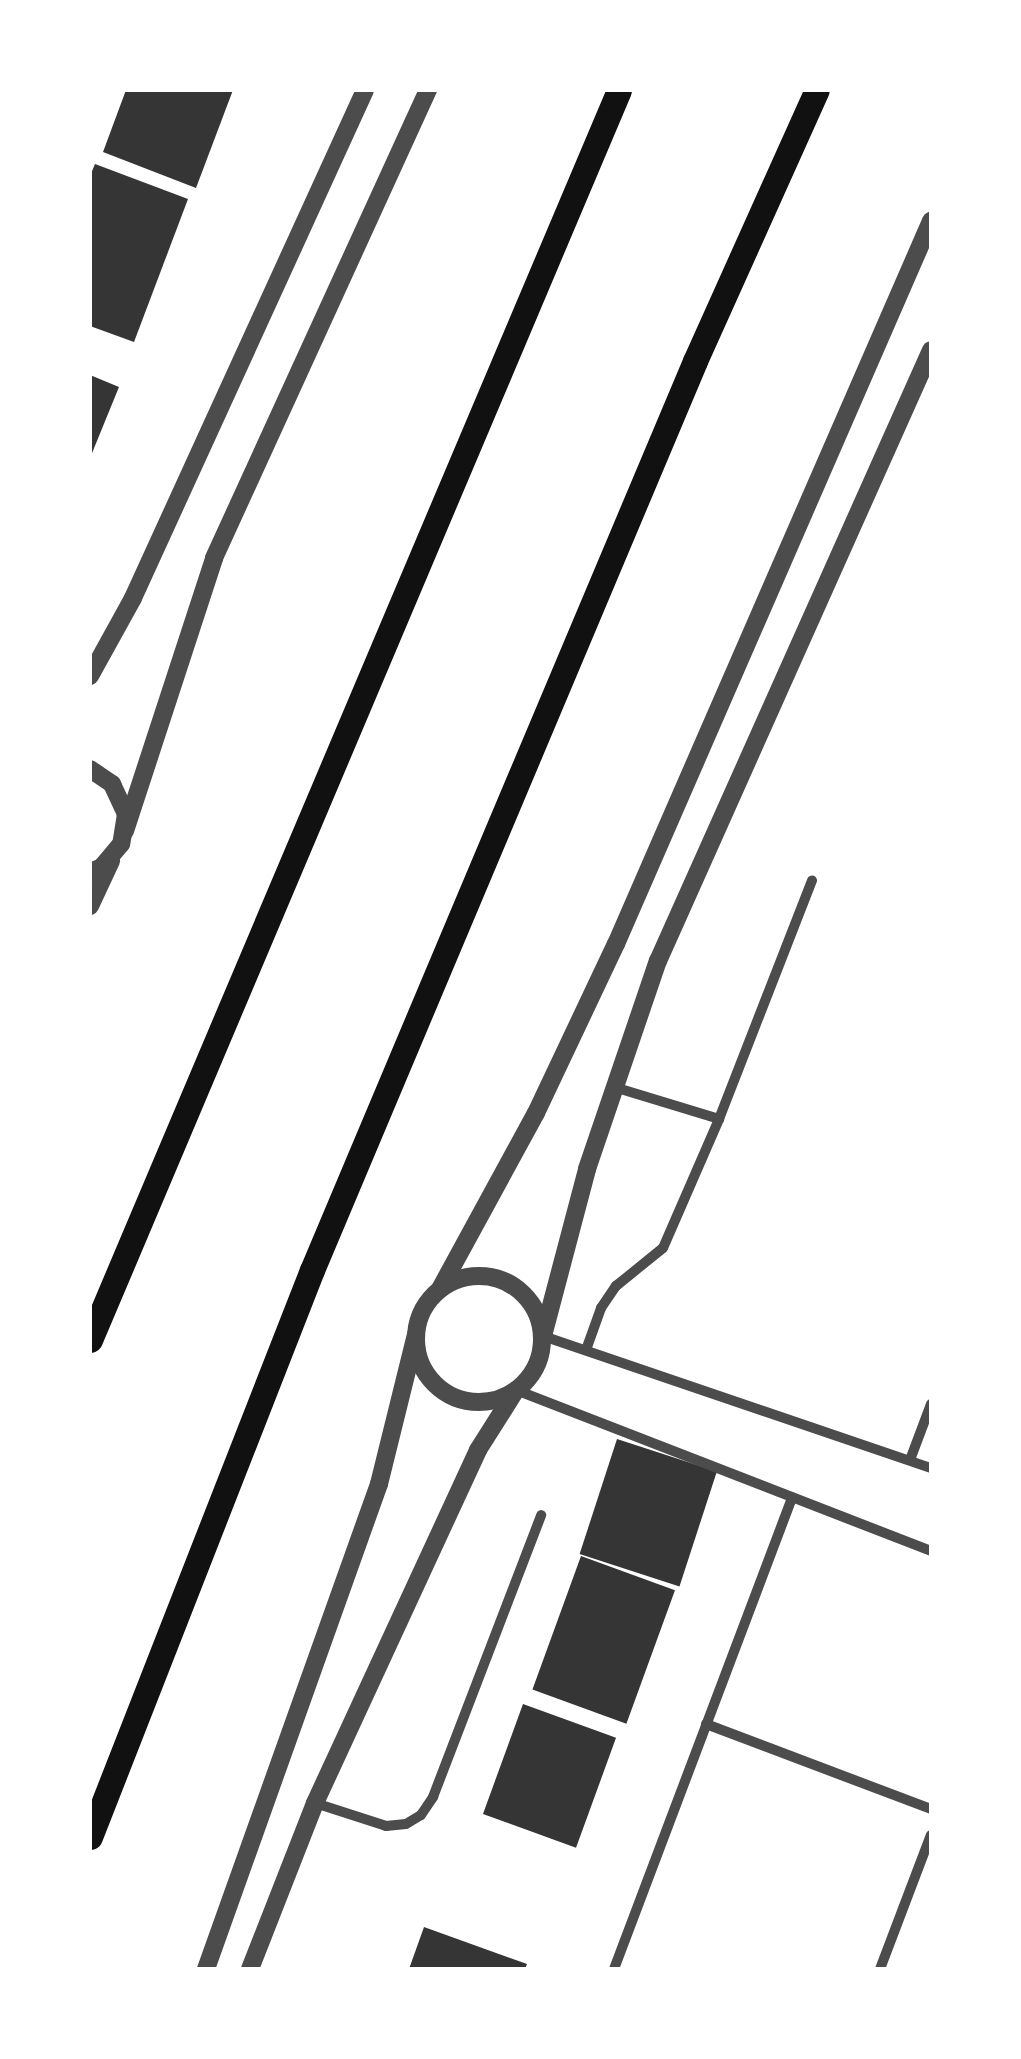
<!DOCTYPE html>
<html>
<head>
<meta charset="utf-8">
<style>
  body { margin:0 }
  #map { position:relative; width:1021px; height:2059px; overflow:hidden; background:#fff; font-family:"Sofia Sans Condensed",sans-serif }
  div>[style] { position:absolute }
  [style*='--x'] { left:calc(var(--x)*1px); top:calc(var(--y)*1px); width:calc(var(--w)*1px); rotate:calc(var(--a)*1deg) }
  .building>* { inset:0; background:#353535; transform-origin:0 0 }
  .minor>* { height:10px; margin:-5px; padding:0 5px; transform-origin:5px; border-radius:5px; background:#4c4c4c }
  .tertiary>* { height:18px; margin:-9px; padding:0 9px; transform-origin:9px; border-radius:9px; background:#4c4c4c }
  .tertiary>.ring { margin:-9px; padding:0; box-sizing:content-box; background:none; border:18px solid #4c4c4c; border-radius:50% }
  .motorway>* { height:25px; margin:-12.5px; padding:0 12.5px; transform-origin:12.5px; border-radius:12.5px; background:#111 }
  span { translate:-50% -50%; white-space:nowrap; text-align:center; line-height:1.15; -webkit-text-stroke:9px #fff; paint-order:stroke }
  .frame { position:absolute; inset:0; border:92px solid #fff; pointer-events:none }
</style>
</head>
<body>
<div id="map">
  <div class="building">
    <div style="clip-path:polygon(126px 90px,233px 90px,196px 188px,103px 152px)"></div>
    <div style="clip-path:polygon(95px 164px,188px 199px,134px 342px,90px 326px,90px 176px)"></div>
    <div style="clip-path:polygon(90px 375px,119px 387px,90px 458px)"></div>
    <div style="left:617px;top:1439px;width:105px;height:121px;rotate:18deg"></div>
    <div style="left:581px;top:1556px;width:100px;height:142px;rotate:20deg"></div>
    <div style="left:523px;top:1704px;width:99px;height:117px;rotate:20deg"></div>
    <div style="clip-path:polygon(424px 1927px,527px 1964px,525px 1969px,409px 1969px)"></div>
  </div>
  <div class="minor">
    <div style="--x:614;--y:1087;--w:110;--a:16.9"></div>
    <div style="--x:543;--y:1336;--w:410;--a:18.8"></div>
    <div style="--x:586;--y:1350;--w:45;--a:-70.3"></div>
    <div style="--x:601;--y:1308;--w:27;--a:-56"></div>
    <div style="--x:616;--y:1286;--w:60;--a:-39"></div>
    <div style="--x:663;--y:1248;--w:141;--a:-66.5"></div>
    <div style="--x:719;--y:1119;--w:256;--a:-68.7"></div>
    <div style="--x:516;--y:1390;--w:445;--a:21.2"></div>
    <div style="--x:910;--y:1460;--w:60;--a:-69.4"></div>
    <div style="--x:706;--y:1724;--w:241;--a:20.7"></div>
    <div style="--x:315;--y:1803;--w:75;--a:17.9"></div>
    <div style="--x:386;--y:1826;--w:20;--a:-6"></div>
    <div style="--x:406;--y:1824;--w:17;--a:-31"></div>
    <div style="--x:421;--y:1815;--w:22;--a:-56"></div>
    <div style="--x:433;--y:1797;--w:302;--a:-69"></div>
    <div style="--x:614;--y:1969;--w:504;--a:-69.3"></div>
    <div style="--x:880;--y:1969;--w:143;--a:-69.2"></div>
  </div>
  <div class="tertiary">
    <div style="--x:90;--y:676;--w:89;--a:-61.1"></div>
    <div style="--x:133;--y:598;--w:558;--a:-65.45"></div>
    <div style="--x:90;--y:769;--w:27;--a:34"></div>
    <div style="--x:112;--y:784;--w:33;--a:65"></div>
    <div style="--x:126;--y:814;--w:30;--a:99"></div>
    <div style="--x:121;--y:844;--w:30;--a:130"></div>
    <div style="--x:102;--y:867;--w:13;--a:157"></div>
    <div style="--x:125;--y:831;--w:287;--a:-71.9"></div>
    <div style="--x:214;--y:558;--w:515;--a:-65.43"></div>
    <div style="--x:90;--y:906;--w:50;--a:-65"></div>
    <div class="ring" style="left:416px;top:1276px;width:108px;height:108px"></div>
    <div style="--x:440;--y:1289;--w:200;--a:-61.4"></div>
    <div style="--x:536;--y:1113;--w:187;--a:-64.7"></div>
    <div style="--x:616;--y:944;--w:789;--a:-66.46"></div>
    <div style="--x:543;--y:1336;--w:173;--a:-75.2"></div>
    <div style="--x:587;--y:1169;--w:220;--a:-71.2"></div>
    <div style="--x:658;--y:961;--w:669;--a:-65.92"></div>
    <div style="--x:206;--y:1969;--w:515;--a:-70.37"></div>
    <div style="--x:379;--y:1484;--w:154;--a:-76.1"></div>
    <div style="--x:250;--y:1969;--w:178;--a:-68.6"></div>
    <div style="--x:315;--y:1803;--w:389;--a:-65.2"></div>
    <div style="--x:478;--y:1450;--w:71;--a:-57.7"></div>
  </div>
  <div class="motorway">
    <div style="--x:90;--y:1340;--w:1357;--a:-67.06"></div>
    <div style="--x:90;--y:1837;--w:609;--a:-68.62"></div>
    <div style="--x:312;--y:1270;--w:986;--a:-67.15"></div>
    <div style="--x:695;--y:361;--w:297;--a:-65.8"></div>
  </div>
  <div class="frame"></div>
</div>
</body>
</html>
